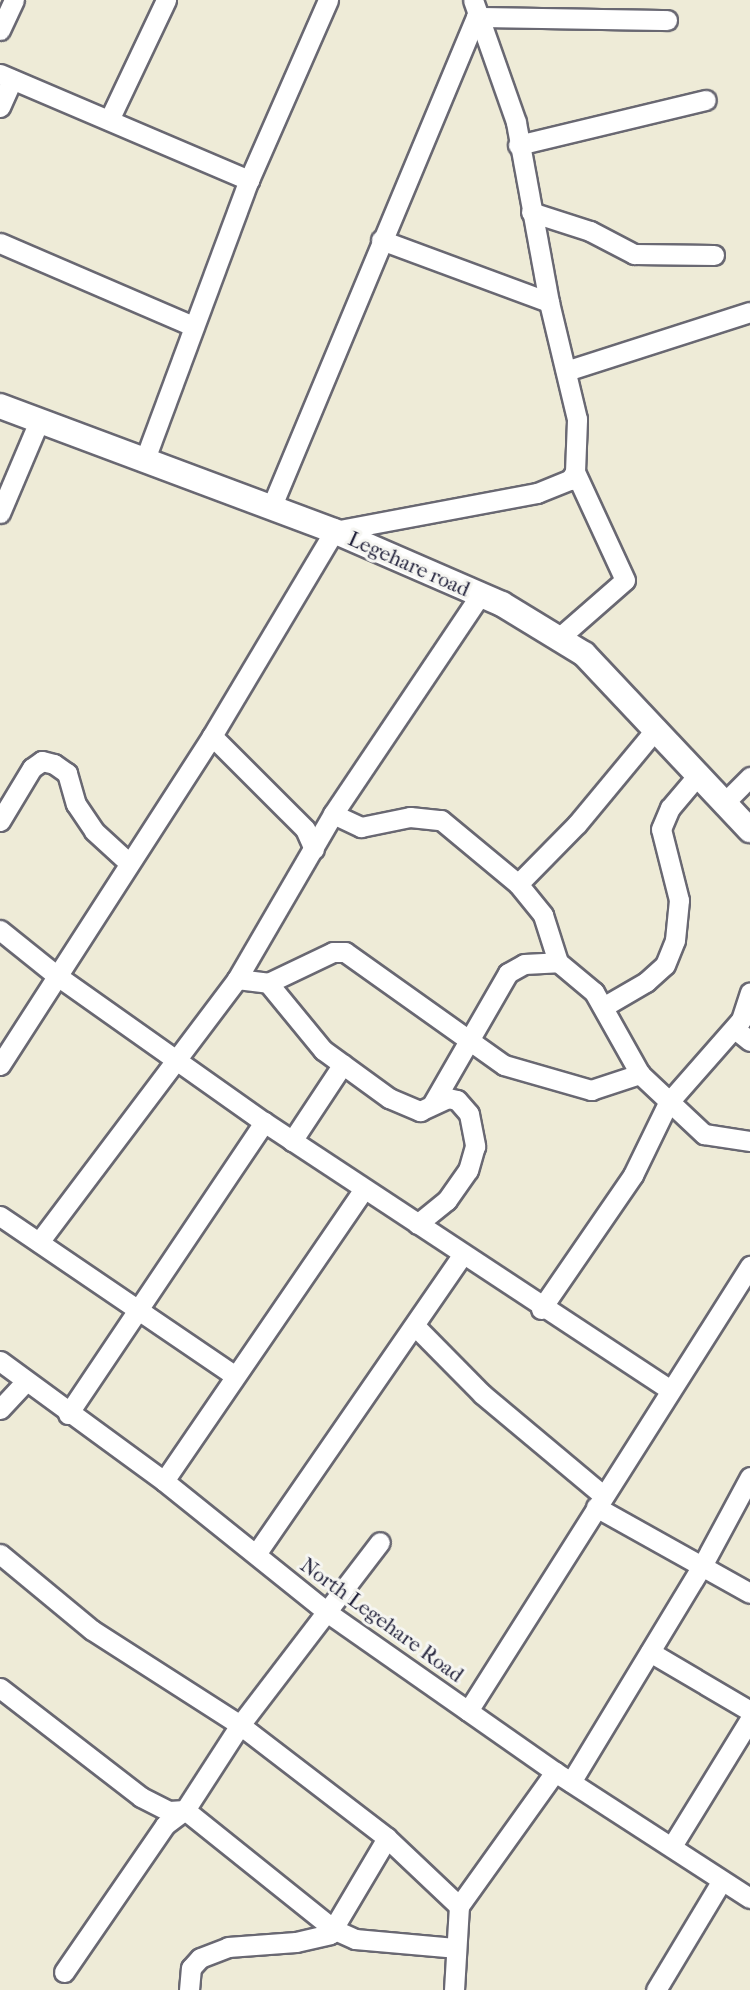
<!DOCTYPE html>
<html>
<head>
<meta charset="utf-8">
<style>
  body { margin:0 }
  #map { position:relative; width:750px; height:1990px; overflow:hidden; background:#eeebd7; font-family:"IM FELL French Canon",serif }
  div>[style] { position:absolute }
  [style*='--x'] { left:calc(var(--x)*1px); top:calc(var(--y)*1px); width:calc(var(--w)*1px); rotate:calc(var(--a)*1deg) }
  .roads { filter:drop-shadow(2px 0 #696872) drop-shadow(-2px 0 #696872) drop-shadow(0 2px #696872) drop-shadow(0 -2px #696872) }
  .minor>* { height:19px; margin:-9.5px; padding:0 9.5px; transform-origin:9.5px; border-radius:9.5px; background:#fff }
  .major>* { height:24px; margin:-12px; padding:0 12px; transform-origin:12px; border-radius:12px; background:#fff }
  span { translate:-50% -50%; white-space:nowrap; text-align:center; line-height:1.15; -webkit-text-stroke:6px #f6f6f2; paint-order:stroke }
  .street-label { font-size:21px; color:#22223b }
</style>
</head>
<body>
<div id="map">
  <div class="roads">
    <div class="minor">
      <div style="--x:0;--y:30;--w:33;--a:-65"></div>
      <div style="--x:0;--y:74;--w:271;--a:23.1"></div>
      <div style="--x:0;--y:107;--w:30;--a:-66"></div>
      <div style="--x:109;--y:120;--w:133;--a:-64.6"></div>
      <div style="--x:518;--y:145;--w:193;--a:-13.5"></div>
      <div style="--x:531;--y:212;--w:62;--a:17.9"></div>
      <div style="--x:590;--y:231;--w:50;--a:27.6"></div>
      <div style="--x:634;--y:254;--w:80;--a:0.7"></div>
      <div style="--x:381;--y:240;--w:179;--a:20.3"></div>
      <div style="--x:0;--y:243;--w:210;--a:23.3"></div>
      <div style="--x:566;--y:371;--w:193;--a:-17.8"></div>
      <div style="--x:145;--y:459;--w:298;--a:-69.6"></div>
      <div style="--x:249;--y:180;--w:197;--a:-66.3"></div>
      <div style="--x:271;--y:508;--w:532;--a:-67.34"></div>
      <div style="--x:476;--y:17;--w:191;--a:0.9"></div>
      <div style="--x:0;--y:513;--w:100;--a:-67"></div>
      <div style="--x:560;--y:637;--w:86;--a:-41.2"></div>
      <div style="--x:625;--y:580;--w:119;--a:-114.8"></div>
      <div style="--x:212;--y:736;--w:132;--a:45"></div>
      <div style="--x:305;--y:829;--w:22;--a:66"></div>
      <div style="--x:724;--y:803;--w:37;--a:-45"></div>
      <div style="--x:333;--y:814;--w:31;--a:25"></div>
      <div style="--x:361;--y:827;--w:50;--a:-11.5"></div>
      <div style="--x:410;--y:817;--w:31;--a:6"></div>
      <div style="--x:441;--y:820;--w:100;--a:39.7"></div>
      <div style="--x:518;--y:884;--w:84;--a:-45.5"></div>
      <div style="--x:577;--y:824;--w:124;--a:-50.3"></div>
      <div style="--x:0;--y:821;--w:62;--a:-58.9"></div>
      <div style="--x:32;--y:768;--w:12;--a:-35"></div>
      <div style="--x:42;--y:761;--w:12;--a:14"></div>
      <div style="--x:54;--y:764;--w:16;--a:35"></div>
      <div style="--x:67;--y:773;--w:32;--a:74"></div>
      <div style="--x:76;--y:804;--w:32;--a:56"></div>
      <div style="--x:94;--y:831;--w:47;--a:42.4"></div>
      <div style="--x:518;--y:884;--w:40;--a:51"></div>
      <div style="--x:543;--y:915;--w:49;--a:72.3"></div>
      <div style="--x:558;--y:962;--w:47;--a:39.8"></div>
      <div style="--x:594;--y:992;--w:94;--a:60.7"></div>
      <div style="--x:640;--y:1074;--w:88;--a:43.2"></div>
      <div style="--x:704;--y:1134;--w:47;--a:8.7"></div>
      <div style="--x:0;--y:930;--w:72;--a:38.8"></div>
      <div style="--x:56;--y:975;--w:255;--a:35.3"></div>
      <div style="--x:264;--y:1122;--w:486;--a:33.4"></div>
      <div style="--x:237;--y:979;--w:31;--a:7"></div>
      <div style="--x:268;--y:983;--w:72;--a:-25.5"></div>
      <div style="--x:333;--y:952;--w:12;--a:0"></div>
      <div style="--x:345;--y:952;--w:195;--a:35.4"></div>
      <div style="--x:504;--y:1065;--w:91;--a:16"></div>
      <div style="--x:591;--y:1090;--w:52;--a:-18.1"></div>
      <div style="--x:268;--y:983;--w:87;--a:50.6"></div>
      <div style="--x:323;--y:1050;--w:82;--a:36"></div>
      <div style="--x:389;--y:1098;--w:34;--a:23"></div>
      <div style="--x:420;--y:1111;--w:31;--a:-25"></div>
      <div style="--x:448;--y:1098;--w:9;--a:13"></div>
      <div style="--x:457;--y:1100;--w:18;--a:49"></div>
      <div style="--x:469;--y:1114;--w:33;--a:79"></div>
      <div style="--x:475;--y:1146;--w:25;--a:106"></div>
      <div style="--x:468;--y:1170;--w:37;--a:125"></div>
      <div style="--x:447;--y:1200;--w:38;--a:141"></div>
      <div style="--x:603;--y:1007;--w:50;--a:-30.2"></div>
      <div style="--x:646;--y:982;--w:25;--a:-42"></div>
      <div style="--x:665;--y:965;--w:27;--a:-68"></div>
      <div style="--x:675;--y:940;--w:40;--a:-84.3"></div>
      <div style="--x:679;--y:900;--w:73;--a:-104.2"></div>
      <div style="--x:661;--y:829;--w:23;--a:-67"></div>
      <div style="--x:670;--y:808;--w:43;--a:-49.7"></div>
      <div style="--x:735;--y:1029;--w:19;--a:39"></div>
      <div style="--x:0;--y:1065;--w:391;--a:-57.2"></div>
      <div style="--x:212;--y:736;--w:239;--a:-59.2"></div>
      <div style="--x:334;--y:531;--w:207;--a:-10.6"></div>
      <div style="--x:537;--y:493;--w:35;--a:-22"></div>
      <div style="--x:570;--y:480;--w:9;--a:-58"></div>
      <div style="--x:575;--y:472;--w:53;--a:-87.8"></div>
      <div style="--x:577;--y:419;--w:120;--a:-103.5"></div>
      <div style="--x:549;--y:302;--w:183;--a:-100.4"></div>
      <div style="--x:516;--y:122;--w:129;--a:-109.4"></div>
      <div style="--x:433;--y:1103;--w:150;--a:-60"></div>
      <div style="--x:508;--y:973;--w:18;--a:-29"></div>
      <div style="--x:524;--y:964;--w:34;--a:-3"></div>
      <div style="--x:292;--y:1141;--w:92;--a:-56.5"></div>
      <div style="--x:0;--y:1216;--w:283;--a:34.2"></div>
      <div style="--x:39;--y:1242;--w:329;--a:-53"></div>
      <div style="--x:237;--y:979;--w:191;--a:-59.8"></div>
      <div style="--x:333;--y:814;--w:265;--a:-56.1"></div>
      <div style="--x:541;--y:1309;--w:163;--a:-55.5"></div>
      <div style="--x:633;--y:1175;--w:80;--a:-64.1"></div>
      <div style="--x:668;--y:1103;--w:111;--a:-48.7"></div>
      <div style="--x:741;--y:1020;--w:29;--a:-72"></div>
      <div style="--x:416;--y:1327;--w:94;--a:45.4"></div>
      <div style="--x:482;--y:1394;--w:158;--a:39.9"></div>
      <div style="--x:0;--y:1361;--w:203;--a:36.2"></div>
      <div style="--x:164;--y:1481;--w:211;--a:38.8"></div>
      <div style="--x:328;--y:1613;--w:277;--a:35"></div>
      <div style="--x:555;--y:1772;--w:232;--a:32.9"></div>
      <div style="--x:0;--y:1409;--w:38;--a:-47"></div>
      <div style="--x:68;--y:1414;--w:352;--a:-56.1"></div>
      <div style="--x:164;--y:1481;--w:354;--a:-55.6"></div>
      <div style="--x:596;--y:1507;--w:176;--a:29.2"></div>
      <div style="--x:0;--y:1554;--w:119;--a:39.6"></div>
      <div style="--x:92;--y:1630;--w:176;--a:32.7"></div>
      <div style="--x:240;--y:1725;--w:185;--a:37.5"></div>
      <div style="--x:387;--y:1838;--w:99;--a:43.4"></div>
      <div style="--x:256;--y:1554;--w:364;--a:-55.4"></div>
      <div style="--x:650;--y:1652;--w:116;--a:30.5"></div>
      <div style="--x:0;--y:1688;--w:178;--a:37.7"></div>
      <div style="--x:141;--y:1797;--w:31;--a:27"></div>
      <div style="--x:169;--y:1811;--w:16;--a:-4"></div>
      <div style="--x:185;--y:1810;--w:192;--a:38.7"></div>
      <div style="--x:335;--y:1930;--w:22;--a:24"></div>
      <div style="--x:355;--y:1939;--w:100;--a:5.1"></div>
      <div style="--x:468;--y:1711;--w:527;--a:-57.64"></div>
      <div style="--x:571;--y:1782;--w:253;--a:-58.8"></div>
      <div style="--x:702;--y:1566;--w:101;--a:-61.7"></div>
      <div style="--x:672;--y:1846;--w:149;--a:-58.4"></div>
      <div style="--x:64;--y:1972;--w:178;--a:-55.5"></div>
      <div style="--x:165;--y:1825;--w:25;--a:-37"></div>
      <div style="--x:185;--y:1810;--w:101;--a:-57.1"></div>
      <div style="--x:240;--y:1725;--w:230;--a:-52.6"></div>
      <div style="--x:189;--y:1990;--w:22;--a:-85"></div>
      <div style="--x:191;--y:1968;--w:13;--a:-48"></div>
      <div style="--x:200;--y:1958;--w:30;--a:-21"></div>
      <div style="--x:228;--y:1947;--w:68;--a:-4.2"></div>
      <div style="--x:296;--y:1942;--w:35;--a:-13"></div>
      <div style="--x:330;--y:1934;--w:112;--a:-59.3"></div>
      <div style="--x:454;--y:1990;--w:84;--a:-86.6"></div>
      <div style="--x:459;--y:1906;--w:165;--a:-54.4"></div>
      <div style="--x:656;--y:1990;--w:126;--a:-59"></div>
    </div>
    <div class="major">
      <div style="--x:0;--y:406;--w:357;--a:20.5"></div>
      <div style="--x:334;--y:531;--w:183;--a:23.5"></div>
      <div style="--x:502;--y:604;--w:96;--a:31.4"></div>
      <div style="--x:584;--y:654;--w:242;--a:46.7"></div>
    </div>
  </div>
  <div class="street-label">
    <span style="left:409px;top:564px;rotate:24deg">Legehare road</span>
    <span style="left:382px;top:1620px;rotate:36deg">North Legehare Road</span>
  </div>
</div>
</body>
</html>
